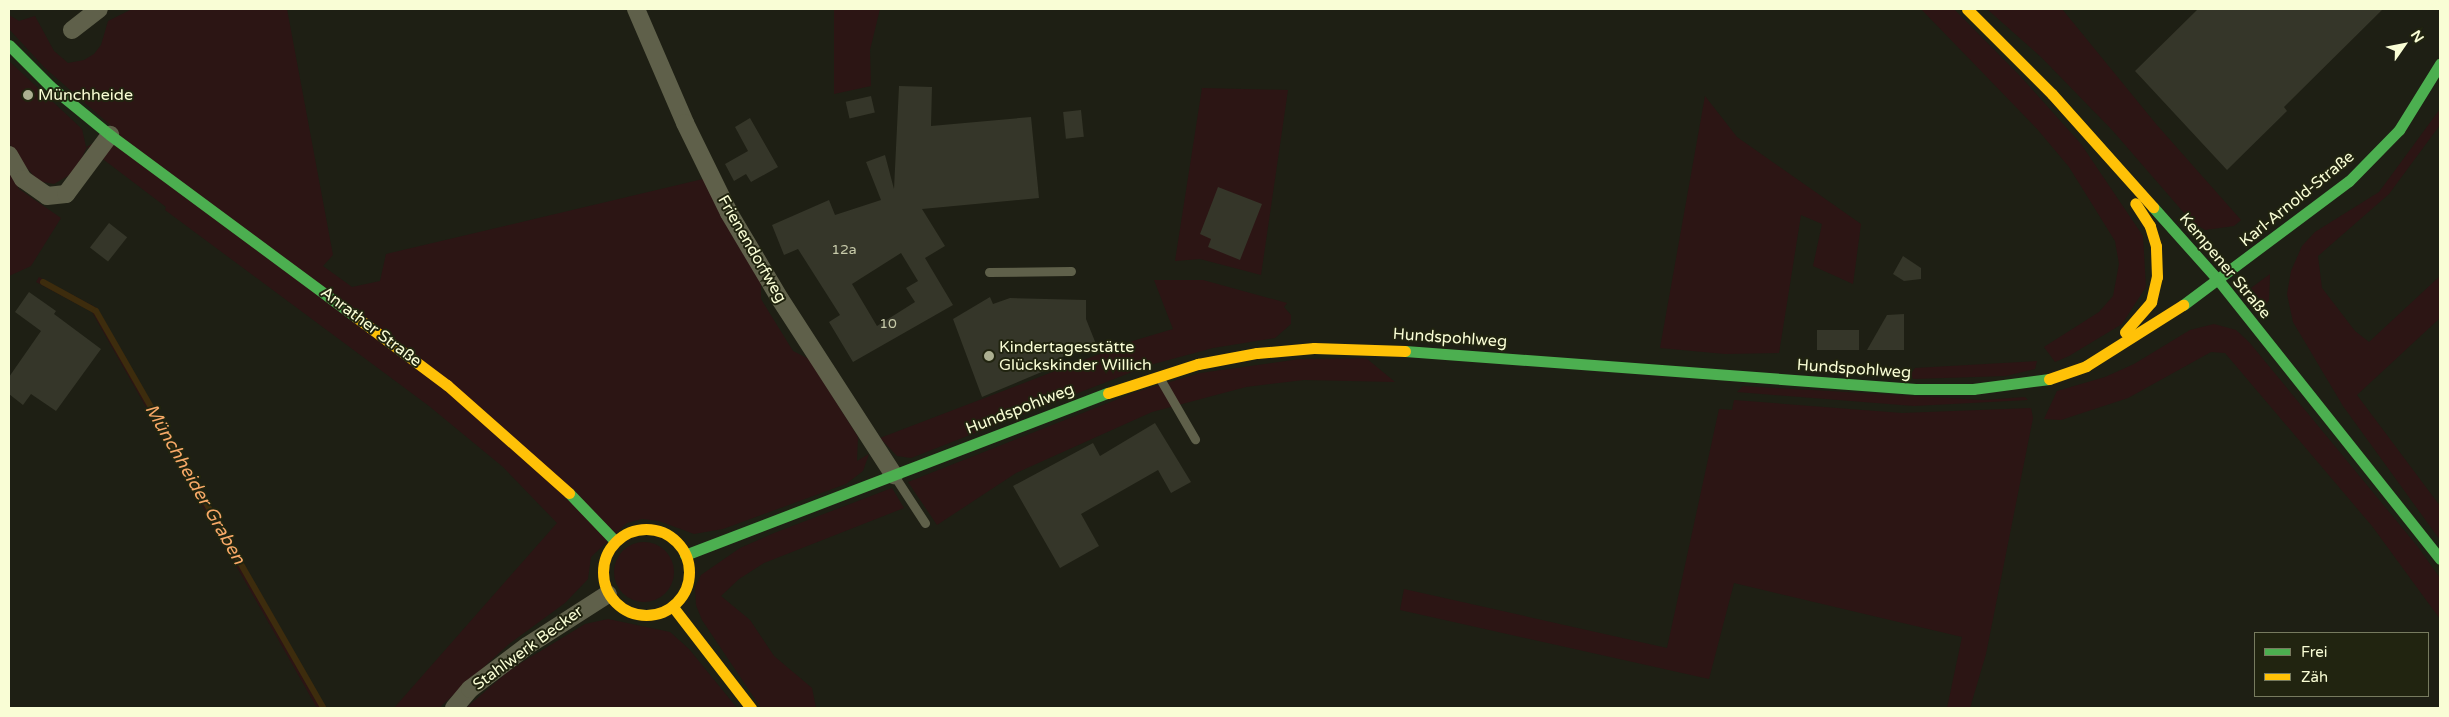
<!DOCTYPE html>
<html>
<head>
<meta charset="utf-8">
<style>
  body { margin:0 }
  #map { position:relative; width:2449px; height:717px; overflow:hidden; background:#1e1f14; font-family:"Varela Round",sans-serif }
  div>[style] { position:absolute }
  [style*='--x'] { left:calc(var(--x)*1px); top:calc(var(--y)*1px); width:calc(var(--w)*1px); rotate:calc(var(--a)*1deg) }
  .green>* { inset:0; background:#2c1514 }
  .round { border-radius:50% }
  .stream>* { height:6px; margin:-3px; padding:0 3px; transform-origin:3px; border-radius:3px; background:#3d2c0d }
  .building>* { inset:0; background:#353629; transform-origin:0 0 }
  .lane>* { height:9px; margin:-4.5px; padding:0 4.5px; transform-origin:4.5px; border-radius:4.5px; background:#5f604a }
  .street>* { height:18px; margin:-9px; padding:0 9px; transform-origin:9px; border-radius:9px; background:#5f604a }
  .fast>* { height:11px; margin:-5.5px; padding:0 5.5px; transform-origin:5.5px; border-radius:5.5px; background:#4caf50 }
  .slow>* { height:11px; margin:-5.5px; padding:0 5.5px; transform-origin:5.5px; border-radius:5.5px; background:#ffc107 }
  .slow>.ring { margin:-5.5px; padding:0; box-sizing:content-box; background:none; border:11px solid #ffc107; border-radius:50% }
  .dots>* { width:14px; height:14px; translate:-50% -50%; box-sizing:border-box; border:2px solid #212410; border-radius:50% }
  span { translate:-50% -50%; white-space:nowrap; text-align:center; line-height:1.15; -webkit-text-stroke:4px #212410; paint-order:stroke }
  .number-label { font-size:14px; color:#c8cbaa }
  .number-label span { -webkit-text-stroke-width:0 }
  .poi-label { font-size:16px; color:#f9fdd5 }
  .left { translate:0 -50%; text-align:left }
  .street-label { font-size:16px; color:#f9fdd5 }
  .water-label { font-size:18px; color:#f8a968; font-style:italic }
  .frame { position:absolute; inset:0; border:10px solid #f9fdd5; pointer-events:none }
  .legend { position:absolute; left:2254px; top:632px; width:175px; height:65px; box-sizing:border-box; background:#212410; border:1px solid #777b5f; margin:0; padding:6px 9px; list-style:none; font-size:15px; color:#f9fdd5 }
  .legend li { display:flex; align-items:center; gap:10px; height:25px }
  .legend b { width:25px; border:1px solid #777b5f }
  .north { position:absolute; left:2379px; top:20px; width:50px; height:50px; -webkit-text-stroke:4px #212410; paint-order:stroke; rotate:57deg; font-size:14px; font-weight:700; line-height:20px; text-align:center; color:#f9fdd5 }
  .north::after { content:''; display:block; margin:auto; width:18px; height:22px; background:#f9fdd5; clip-path:polygon(50% 0,100% 100%,50% 72%,0 100%) }
</style>
</head>
<body>
<div id="map">
  <div class="green">
    <div style="clip-path:polygon(132px 9px,287px 9px,333px 255px,323px 266px,352px 287px,380px 281px,386px 254px,703px 179px,761px 281px,761px 299px,793px 351px,809px 359px,858px 437px,857px 461px,869px 454px,863px 471px,846px 484px,723px 529px,694px 534px,659px 521px,642px 519px,627px 523px,591px 557px,588px 579px,565px 603px,509px 644px,439px 708px,394px 708px,557px 523px,503px 467px,429px 406px,165px 210px,166px 207px,87px 147px,75px 172px,54px 184px,38px 181px,16px 155px,9px 143px,9px 61px,82px 129px,86px 147px,117px 131px,45px 68px,9px 29px,9px 15px,19px 21px,35px 16px,54px 51px,68px 63px,84px 60px,94px 54px,101px 45px,108px 21px)"></div>
    <div style="clip-path:polygon(834px 9px,880px 9px,870px 50px,871px 86px,834px 94px)"></div>
    <div style="clip-path:polygon(1921px 9px,1954px 9px,2021px 77px,2081px 144px,2143px 236px,2146px 287px,2122px 324px,2069px 356px,2055px 362px,2044px 347px,2099px 312px,2113px 296px,2119px 264px,2115px 241px,2069px 167px,2038px 130px)"></div>
    <div style="clip-path:polygon(1987px 9px,2062px 9px,2156px 124px,2241px 220px,2234px 226px,2205px 230px,2191px 221px,2113px 131px,2042px 58px)"></div>
    <div style="clip-path:polygon(1202px 88px,1288px 90px,1261px 275px,1200px 259px,1175px 261px)"></div>
    <div style="clip-path:polygon(1705px 96px,1737px 137px,1861px 224px,1853px 284px,1813px 266px,1822px 224px,1801px 215px,1779px 353px,1725px 354px,1660px 348px)"></div>
    <div style="clip-path:polygon(2440px 109px,2440px 125px,2389px 194px,2318px 256px,2322px 288px,2355px 331px,2369px 342px,2440px 276px,2440px 318px,2357px 395px,2440px 506px,2440px 540px,2343px 406px,2293px 322px,2287px 294px,2291px 271px,2302px 246px,2315px 232px,2379px 192px)"></div>
    <div style="clip-path:polygon(9px 170px,19px 189px,61px 218px,31px 266px,9px 276px)"></div>
    <div style="clip-path:polygon(2270px 274px,2269px 300px,2265px 306px,2251px 288px)"></div>
    <div style="clip-path:polygon(39px 277px,97px 308px,326px 708px,317px 708px,92px 312px,36px 282px)"></div>
    <div style="clip-path:polygon(1154px 280px,1203px 280px,1287px 303px,1284px 307px,1291px 315px,1291px 324px,1275px 338px,1213px 348px,1150px 365px,911px 458px,897px 456px,880px 438px,1136px 340px,1173px 329px)"></div>
    <div style="clip-path:polygon(2214px 324px,2236px 330px,2249px 342px,2418px 547px,2440px 578px,2440px 619px,2372px 526px,2225px 353px,2211px 352px,2128px 398px,2061px 420px,2044px 419px,2057px 391px,2105px 377px,2134px 364px,2190px 330px)"></div>
    <div style="clip-path:polygon(1366px 358px,1395px 382px,1304px 380px,1246px 387px,1152px 412px,1016px 473px,937px 525px,908px 482px,1136px 392px,1200px 373px,1300px 359px)"></div>
    <div style="clip-path:polygon(2037px 361px,2035px 369px,2006px 376px,1913px 379px,1911px 374px,1915px 368px)"></div>
    <div style="clip-path:polygon(1743px 386px,1983px 400px,2025px 397px,2028px 400px,1914px 406px,1737px 392px)"></div>
    <div style="clip-path:polygon(1734px 400px,1902px 413px,2031px 408px,2033px 418px,1986px 654px,1970px 708px,1947px 708px,1962px 637px,1734px 583px,1709px 679px,1400px 610px,1404px 589px,1667px 648px,1719px 409px,1732px 410px)"></div>
    <div style="clip-path:polygon(892px 488px,904px 508px,764px 563px,739px 579px,721px 596px,750px 620px,774px 656px,812px 688px,816px 708px,761px 708px,702px 620px,696px 605px,695px 587px,701px 575px,740px 548px,774px 533px)"></div>
    <div class="round" style="left:614px;top:542px;width:60px;height:60px"></div>
    <div style="clip-path:polygon(608px 619px,670px 632px,689px 649px,737px 708px,466px 708px,511px 669px,585px 624px)"></div>
  </div>
  <div class="stream">
    <div style="--x:43;--y:282;--w:60;--a:28.7"></div>
    <div style="--x:96;--y:311;--w:457;--a:60.2"></div>
  </div>
  <div class="building">
    <div style="clip-path:polygon(2198px 9px,2383px 9px,2284px 107px,2287px 111px,2227px 170px,2135px 71px)"></div>
    <div style="clip-path:polygon(evenodd,899px 86px,932px 87px,931px 126px,1031px 117px,1039px 198px,922px 209px,945px 246px,925px 258px,953px 305px,853px 362px,829px 322px,840px 315px,798px 249px,784px 255px,772px 225px,829px 200px,835px 215px,881px 200px,866px 162px,885px 155px,894px 189px,899px 86px,901px 253px,918px 281px,906px 288px,915px 302px,877px 326px,852px 284px,901px 253px)"></div>
    <div style="left:871px;top:96px;width:17px;height:26px;rotate:77deg"></div>
    <div style="left:1081px;top:110px;width:27px;height:18px;rotate:84deg"></div>
    <div style="clip-path:polygon(750px 118px,778px 167px,751px 182px,746px 174px,734px 181px,725px 164px,748px 151px,735px 127px)"></div>
    <div style="clip-path:polygon(1218px 187px,1262px 204px,1240px 260px,1208px 247px,1211px 239px,1200px 234px)"></div>
    <div style="left:109px;top:223px;width:23px;height:31px;rotate:38deg"></div>
    <div style="clip-path:polygon(1903px 256px,1921px 268px,1921px 279px,1904px 281px,1893px 274px)"></div>
    <div style="clip-path:polygon(29px 292px,56px 311px,54px 314px,101px 349px,56px 411px,31px 394px,23px 405px,9px 394px,9px 377px,41px 331px,15px 312px)"></div>
    <div style="clip-path:polygon(990px 297px,993px 304px,1010px 298px,1086px 300px,1086px 319px,1096px 344px,1041px 365px,1044px 371px,982px 397px,953px 319px)"></div>
    <div style="clip-path:polygon(1904px 314px,1904px 350px,1867px 350px,1887px 315px)"></div>
    <div style="left:1817px;top:330px;width:42px;height:20px"></div>
    <div style="clip-path:polygon(1155px 423px,1191px 482px,1171px 493px,1158px 470px,1081px 514px,1099px 546px,1060px 568px,1013px 486px,1093px 443px,1100px 456px)"></div>
  </div>
  <div class="lane">
    <div style="--x:989;--y:272;--w:82;--a:-0.7"></div>
    <div style="--x:1159;--y:377;--w:72;--a:59.9"></div>
    <div style="--x:895;--y:477;--w:55;--a:56.9"></div>
  </div>
  <div class="street">
    <div style="--x:636;--y:9;--w:124;--a:66.7"></div>
    <div style="--x:685;--y:123;--w:100;--a:63.9"></div>
    <div style="--x:729;--y:213;--w:100;--a:59.3"></div>
    <div style="--x:780;--y:299;--w:210;--a:57.1"></div>
    <div style="--x:72;--y:30;--w:34;--a:-38"></div>
    <div style="--x:9;--y:155;--w:28;--a:60"></div>
    <div style="--x:23;--y:179;--w:29;--a:35"></div>
    <div style="--x:47;--y:196;--w:19;--a:-6"></div>
    <div style="--x:66;--y:194;--w:74;--a:-53.3"></div>
    <div style="--x:454;--y:708;--w:25;--a:-50"></div>
    <div style="--x:470;--y:689;--w:71;--a:-37"></div>
    <div style="--x:527;--y:646;--w:96;--a:-32.7"></div>
  </div>
  <div class="fast">
    <div style="--x:9;--y:45;--w:58;--a:45"></div>
    <div style="--x:50;--y:86;--w:77;--a:39.2"></div>
    <div style="--x:110;--y:135;--w:306;--a:36.5"></div>
    <div style="--x:2153;--y:207;--w:99;--a:48.3"></div>
    <div style="--x:2219;--y:281;--w:355;--a:51.5"></div>
    <div style="--x:2183;--y:305;--w:207;--a:-36.8"></div>
    <div style="--x:2349;--y:181;--w:71;--a:-45.6"></div>
    <div style="--x:2399;--y:130;--w:78;--a:-58.2"></div>
    <div style="--x:1405;--y:351;--w:512;--a:4.25"></div>
    <div style="--x:1916;--y:389;--w:57;--a:0"></div>
    <div style="--x:1973;--y:389;--w:77;--a:-7.5"></div>
    <div style="--x:569;--y:493;--w:66;--a:46.2"></div>
    <div style="--x:685;--y:555;--w:453;--a:-21"></div>
  </div>
  <div class="slow">
    <div style="--x:1967;--y:9;--w:120;--a:45"></div>
    <div style="--x:2052;--y:94;--w:152;--a:48.2"></div>
    <div style="--x:356;--y:317;--w:114;--a:36.8"></div>
    <div style="--x:447;--y:385;--w:163;--a:41.5"></div>
    <div style="--x:2125;--y:332;--w:40;--a:-49"></div>
    <div style="--x:2151;--y:302;--w:26;--a:-77"></div>
    <div style="--x:2157;--y:277;--w:31;--a:-92"></div>
    <div style="--x:2156;--y:246;--w:21;--a:-107"></div>
    <div style="--x:2150;--y:226;--w:27;--a:-123"></div>
    <div style="--x:2049;--y:379;--w:39;--a:-19"></div>
    <div style="--x:2086;--y:366;--w:115;--a:-32.2"></div>
    <div style="--x:1108;--y:393;--w:95;--a:-17.9"></div>
    <div style="--x:1198;--y:364;--w:60;--a:-10.6"></div>
    <div style="--x:1257;--y:353;--w:57;--a:-5"></div>
    <div style="--x:1314;--y:348;--w:91;--a:1.9"></div>
    <div class="ring" style="left:603px;top:529px;width:75px;height:75px"></div>
    <div style="--x:673;--y:607;--w:128;--a:52.3"></div>
  </div>
  <div class="dots">
    <div style="left:28px;top:95px;background:#acaf91"></div>
    <div style="left:989px;top:356px;background:#acaf91"></div>
  </div>
  <div class="number-label">
    <span style="left:844px;top:250px">12a</span>
    <span style="left:888px;top:324px">10</span>
  </div>
  <div class="poi-label">
    <span class="left" style="left:38px;top:95px">Münchheide</span>
    <span class="left" style="left:999px;top:356px">Kindertagesstätte<br>Glückskinder Willich</span>
  </div>
  <div class="street-label">
    <span style="left:2297px;top:199px;rotate:-39deg">Karl-Arnold-Straße</span>
    <span style="left:752px;top:249px;rotate:60deg">Frienendorfweg</span>
    <span style="left:2225px;top:266px;rotate:50deg">Kempener Straße</span>
    <span style="left:371px;top:327px;rotate:37deg">Anrather Straße</span>
    <span style="left:1450px;top:338px;rotate:4deg">Hundspohlweg</span>
    <span style="left:1854px;top:369px;rotate:4deg">Hundspohlweg</span>
    <span style="left:1020px;top:409px;rotate:-21deg">Hundspohlweg</span>
    <span style="left:528px;top:648px;rotate:-36deg">Stahlwerk Becker</span>
  </div>
  <div class="water-label">
    <span style="left:195px;top:484px;rotate:60deg">Münchheider Graben</span>
  </div>
  <div class="frame"></div>
  <ul class="legend">
  <li><b style="height:6px;background:#4caf50"></b>Frei</li>
  <li><b style="height:6px;background:#ffc107"></b>Zäh</li>
  </ul>
  <div class="north">N</div>
</div>
</body>
</html>
